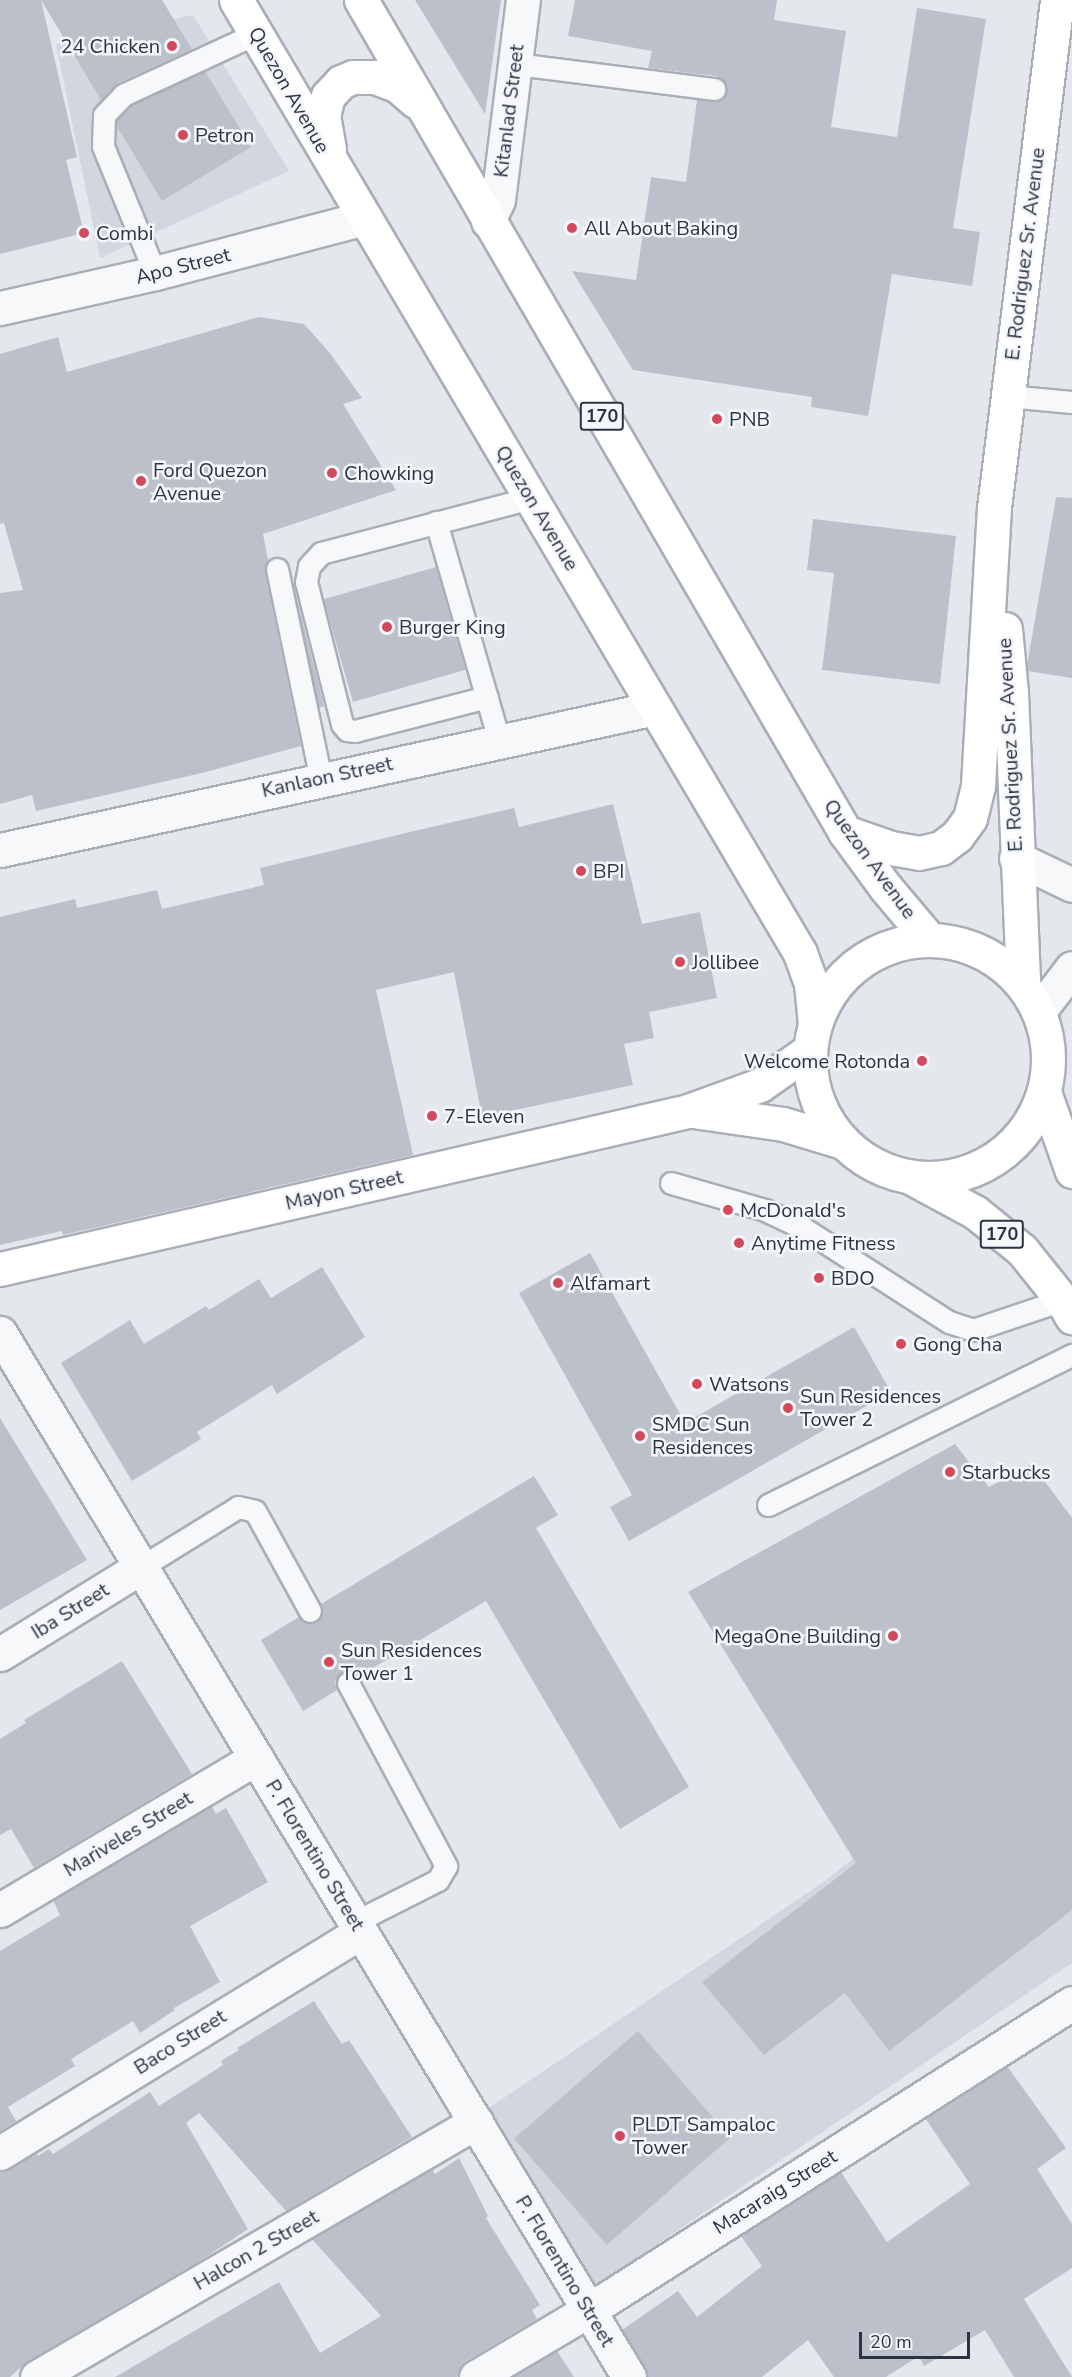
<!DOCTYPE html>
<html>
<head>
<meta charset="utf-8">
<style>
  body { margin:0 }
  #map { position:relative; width:1072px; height:2377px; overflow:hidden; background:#e4e7ec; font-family:"Nunito Sans",sans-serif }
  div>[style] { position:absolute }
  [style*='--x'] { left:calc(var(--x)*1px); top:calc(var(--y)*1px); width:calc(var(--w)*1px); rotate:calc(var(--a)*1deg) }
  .built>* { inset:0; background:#d2d6de }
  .building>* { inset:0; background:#bbc0ca; transform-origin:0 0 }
  .roads { filter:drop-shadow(2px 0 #a9aeb7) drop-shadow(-2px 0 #a9aeb7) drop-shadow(0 2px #a9aeb7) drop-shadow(0 -2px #a9aeb7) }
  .service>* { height:21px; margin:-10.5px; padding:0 10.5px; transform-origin:10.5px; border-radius:10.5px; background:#f7f8fa }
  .minor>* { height:33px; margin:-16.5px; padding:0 16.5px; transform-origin:16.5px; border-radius:16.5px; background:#f7f8fa }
  .tertiary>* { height:33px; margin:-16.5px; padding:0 16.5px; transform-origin:16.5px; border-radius:16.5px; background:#f7f8fa }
  .secondary>* { height:33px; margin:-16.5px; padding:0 16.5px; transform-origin:16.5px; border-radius:16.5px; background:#fff }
  .primary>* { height:33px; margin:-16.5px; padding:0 16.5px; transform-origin:16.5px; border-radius:16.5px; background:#fff }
  .primary>.ring { margin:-16.5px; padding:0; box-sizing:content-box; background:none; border:33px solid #fff; border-radius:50% }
  .dots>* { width:16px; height:16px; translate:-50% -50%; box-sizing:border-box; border:3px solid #f4f6f9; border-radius:50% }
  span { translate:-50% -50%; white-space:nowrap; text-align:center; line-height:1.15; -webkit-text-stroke:5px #f4f6f9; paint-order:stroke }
  .shield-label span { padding:2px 4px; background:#f4f6f9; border:2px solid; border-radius:4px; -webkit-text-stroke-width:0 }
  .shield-label { font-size:18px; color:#2b3445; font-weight:700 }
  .poi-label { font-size:20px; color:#2b3445 }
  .right { translate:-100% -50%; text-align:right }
  .left { translate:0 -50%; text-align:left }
  .street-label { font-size:20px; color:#2b3445 }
  .scale { position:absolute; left:859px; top:2332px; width:111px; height:27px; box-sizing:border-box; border:3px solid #2b3445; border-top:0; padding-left:8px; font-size:18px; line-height:21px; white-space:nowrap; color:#2b3445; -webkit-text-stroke:4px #f4f6f9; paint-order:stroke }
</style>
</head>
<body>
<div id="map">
  <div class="built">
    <div style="clip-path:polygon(193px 15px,289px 171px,100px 258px,56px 44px)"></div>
    <div style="clip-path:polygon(1072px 1693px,1072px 1963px,588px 2291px,486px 2110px,825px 1881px,927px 1799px)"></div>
  </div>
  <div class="building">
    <div style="clip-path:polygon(0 0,41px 0,77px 157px,66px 160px,84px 233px,0 254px)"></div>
    <div style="clip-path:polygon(41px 0,162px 0,192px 49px,118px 83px,101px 100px)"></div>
    <div style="clip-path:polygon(415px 0,501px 0,485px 114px)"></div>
    <div style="clip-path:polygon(575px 0,777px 0,774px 20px,846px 31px,831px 127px,897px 137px,917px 8px,986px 19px,953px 228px,980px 232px,972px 286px,892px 274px,868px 416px,811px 407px,812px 397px,633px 370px,572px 271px,636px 280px,651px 177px,686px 182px,697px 100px,719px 100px,726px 91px,726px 85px,716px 76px,648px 68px,652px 51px,568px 36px)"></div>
    <div style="clip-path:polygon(205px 71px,251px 147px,162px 201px,116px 125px,117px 120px,131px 106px)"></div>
    <div style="clip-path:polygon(259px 317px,304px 324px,329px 352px,362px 398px,343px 404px,396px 490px,263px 534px,268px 560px,265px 572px,301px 746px,206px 772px,36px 811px,32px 795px,0 804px,0 593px,23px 590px,4px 523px,0 524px,0 354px,58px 337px,67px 372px)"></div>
    <div style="clip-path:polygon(1056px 497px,1072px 498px,1072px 678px,1028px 671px,1027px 666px)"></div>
    <div style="clip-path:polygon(813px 519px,956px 536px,940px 684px,822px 670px,834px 573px,807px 570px)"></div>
    <div style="left:436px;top:567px;width:107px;height:117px;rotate:74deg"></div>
    <div style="clip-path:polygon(298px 603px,324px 706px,319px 708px,297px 604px)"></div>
    <div style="clip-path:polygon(613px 804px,642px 924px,700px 912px,717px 998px,649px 1012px,654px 1038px,624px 1044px,633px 1085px,482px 1117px,454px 972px,376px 990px,413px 1155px,63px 1235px,62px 1231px,0 1245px,0 917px,75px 899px,77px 908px,157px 890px,162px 909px,264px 885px,260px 868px,427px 828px,514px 808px,519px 827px)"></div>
    <div style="clip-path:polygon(590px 1253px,685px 1423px,854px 1327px,891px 1392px,629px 1541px,610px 1507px,632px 1495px,519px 1293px)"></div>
    <div style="clip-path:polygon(322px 1267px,365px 1337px,277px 1394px,272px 1385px,197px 1432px,201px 1439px,132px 1481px,61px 1363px,130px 1320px,144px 1344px,206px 1306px,209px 1310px,259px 1279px,271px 1298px)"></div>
    <div style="clip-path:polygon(0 1418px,87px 1560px,0 1610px)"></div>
    <div style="clip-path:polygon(955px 1444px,989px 1487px,1032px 1464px,1072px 1518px,1072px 1910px,889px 2051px,845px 1993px,764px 2055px,702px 1982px,856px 1863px,688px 1592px)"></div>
    <div style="clip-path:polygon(534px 1476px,558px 1515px,536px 1528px,689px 1787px,620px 1829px,486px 1601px,359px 1676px,349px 1670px,342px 1672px,335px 1682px,337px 1690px,303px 1711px,261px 1640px,299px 1617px,309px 1624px,317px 1622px,323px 1612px,321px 1604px)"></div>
    <div style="clip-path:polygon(122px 1661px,192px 1774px,34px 1868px,11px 1829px,0 1835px,0 1739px,26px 1723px,24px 1720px)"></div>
    <div style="clip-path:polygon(212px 1806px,216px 1814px,226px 1808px,268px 1882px,190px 1926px,220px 1982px,174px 2008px,175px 2010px,140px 2033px,133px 2021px,71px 2059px,75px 2066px,8px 2107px,16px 2121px,0 2131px,0 1951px,60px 1915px,53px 1900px)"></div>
    <div style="clip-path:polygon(314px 2001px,342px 2044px,349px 2040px,412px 2137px,286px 2211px,199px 2113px,186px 2123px,248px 2229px,203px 2259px,28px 2361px,10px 2377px,0 2377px,0 2172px,10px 2169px,36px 2153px,38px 2156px,49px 2149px,53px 2154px,150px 2092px,159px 2106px,223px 2065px,221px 2061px,239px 2050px,237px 2048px)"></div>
    <div style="left:638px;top:2031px;width:141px;height:164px;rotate:49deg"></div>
    <div style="clip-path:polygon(1007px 2066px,1066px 2148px,1037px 2169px,1072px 2224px,1072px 2268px,1024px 2299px,1072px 2377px,1014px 2377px,985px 2330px,924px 2366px,919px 2356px,886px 2377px,834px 2377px,808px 2340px,762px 2377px,648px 2377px,645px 2367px,622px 2330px,678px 2291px,697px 2317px,762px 2266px,741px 2236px,841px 2172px,887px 2242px,970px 2184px,925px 2118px)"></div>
    <div style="clip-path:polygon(459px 2158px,488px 2216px,486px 2218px,540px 2305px,532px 2310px,537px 2319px,466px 2361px,460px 2367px,457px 2377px,115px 2377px,279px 2282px,320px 2353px,381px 2316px,312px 2239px,432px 2169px,435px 2174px)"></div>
    <div style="clip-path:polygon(557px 2351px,574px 2377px,513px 2377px)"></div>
  </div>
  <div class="roads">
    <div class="service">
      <div style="--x:516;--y:64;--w:200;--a:7.2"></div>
      <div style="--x:155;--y:273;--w:137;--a:-112.3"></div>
      <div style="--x:103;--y:146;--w:31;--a:-88"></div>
      <div style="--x:104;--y:115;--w:28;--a:-46"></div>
      <div style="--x:123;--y:95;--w:148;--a:-24.8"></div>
      <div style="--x:1007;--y:396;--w:65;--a:5.3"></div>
      <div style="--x:436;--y:522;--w:227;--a:73.9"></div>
      <div style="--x:277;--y:569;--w:215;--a:78.2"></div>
      <div style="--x:487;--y:697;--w:136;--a:165.6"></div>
      <div style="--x:355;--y:731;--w:8;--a:-173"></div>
      <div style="--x:347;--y:730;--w:8;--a:-130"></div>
      <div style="--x:342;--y:724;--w:146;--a:-104.2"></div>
      <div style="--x:306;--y:582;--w:16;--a:-79"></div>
      <div style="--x:309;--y:566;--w:18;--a:-47"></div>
      <div style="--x:321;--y:553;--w:217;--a:-14.7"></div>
      <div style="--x:671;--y:1183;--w:98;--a:16"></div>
      <div style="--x:765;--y:1210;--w:42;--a:25.3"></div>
      <div style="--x:803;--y:1228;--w:174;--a:32.8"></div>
      <div style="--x:949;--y:1322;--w:25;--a:18"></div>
      <div style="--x:973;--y:1330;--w:94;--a:-18.6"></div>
      <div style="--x:768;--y:1505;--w:339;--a:-26.3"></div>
      <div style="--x:141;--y:1567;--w:114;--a:-31.7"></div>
      <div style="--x:238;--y:1507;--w:17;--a:13"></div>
      <div style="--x:255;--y:1511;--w:114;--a:61.2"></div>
      <div style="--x:348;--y:1683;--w:208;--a:61.8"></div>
      <div style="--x:446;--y:1866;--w:16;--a:120"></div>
      <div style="--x:438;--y:1880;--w:93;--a:153.2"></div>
    </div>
    <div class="minor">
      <div style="--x:488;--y:221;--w:23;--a:-65"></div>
      <div style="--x:498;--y:200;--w:202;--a:-82.9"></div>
      <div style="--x:0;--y:308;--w:159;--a:-12.7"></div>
      <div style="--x:155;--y:273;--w:217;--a:-14.7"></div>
      <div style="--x:0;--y:850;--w:670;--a:-12.23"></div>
      <div style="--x:0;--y:1654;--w:166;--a:-31.7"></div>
      <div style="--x:0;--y:1910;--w:298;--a:-30.7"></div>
      <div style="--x:0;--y:2153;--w:423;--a:-31.5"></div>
      <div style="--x:37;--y:2377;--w:508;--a:-30.15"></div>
      <div style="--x:476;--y:2377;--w:131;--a:-30.7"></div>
      <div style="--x:589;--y:2310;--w:572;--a:-32.44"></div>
    </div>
    <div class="tertiary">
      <div style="--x:1016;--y:858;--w:62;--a:25.7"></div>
      <div style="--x:1039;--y:1011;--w:54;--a:-52.5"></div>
      <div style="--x:0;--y:1333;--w:1219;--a:58.93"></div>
    </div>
    <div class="secondary">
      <div style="--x:1005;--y:629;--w:64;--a:84.6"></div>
      <div style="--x:1011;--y:693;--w:290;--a:87.6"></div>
      <div style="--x:845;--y:832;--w:49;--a:19.2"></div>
      <div style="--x:891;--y:848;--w:28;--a:10"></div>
      <div style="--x:919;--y:853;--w:23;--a:-13"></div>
      <div style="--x:941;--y:848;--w:20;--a:-37"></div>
      <div style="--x:957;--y:836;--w:22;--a:-54"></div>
      <div style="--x:970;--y:818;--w:34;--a:-76"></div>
      <div style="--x:978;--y:785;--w:277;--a:-86.7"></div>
      <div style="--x:994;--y:508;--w:512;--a:-82.93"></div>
      <div style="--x:693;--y:1111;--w:91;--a:8.2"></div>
      <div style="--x:783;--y:1124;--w:63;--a:16.7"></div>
      <div style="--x:0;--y:1269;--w:706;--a:-12.93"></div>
      <div style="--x:688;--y:1111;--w:77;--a:-19.9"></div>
      <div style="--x:760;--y:1085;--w:61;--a:-35"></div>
    </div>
    <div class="primary">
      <div style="--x:236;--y:0;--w:1107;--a:59.38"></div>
      <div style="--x:800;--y:953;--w:33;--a:70"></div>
      <div style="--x:811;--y:984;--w:40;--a:84.3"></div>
      <div style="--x:361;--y:0;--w:963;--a:59.81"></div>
      <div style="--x:845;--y:832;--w:69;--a:53.8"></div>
      <div style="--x:886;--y:888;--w:67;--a:49.9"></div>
      <div style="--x:329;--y:149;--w:34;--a:-100"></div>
      <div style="--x:323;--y:116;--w:21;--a:-76"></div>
      <div style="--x:328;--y:96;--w:19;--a:-47"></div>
      <div style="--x:341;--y:82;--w:13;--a:-23"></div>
      <div style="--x:353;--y:77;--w:22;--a:0"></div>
      <div style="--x:375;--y:77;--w:25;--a:21"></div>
      <div style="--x:398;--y:86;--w:23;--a:41"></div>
      <div class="ring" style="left:810px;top:940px;width:205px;height:205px"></div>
      <div style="--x:1044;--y:1092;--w:84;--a:70.5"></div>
      <div style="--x:912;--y:1178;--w:72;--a:28.4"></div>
      <div style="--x:975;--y:1212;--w:60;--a:39"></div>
      <div style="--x:1022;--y:1250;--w:64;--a:51.3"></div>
      <div style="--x:1062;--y:1300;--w:20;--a:60"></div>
    </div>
  </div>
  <div class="dots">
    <div style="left:172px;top:46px;background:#d1495b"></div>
    <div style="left:183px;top:135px;background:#d1495b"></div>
    <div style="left:572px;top:228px;background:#d1495b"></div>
    <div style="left:84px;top:233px;background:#d1495b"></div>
    <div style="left:717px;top:419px;background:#d1495b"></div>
    <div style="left:332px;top:473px;background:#d1495b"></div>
    <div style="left:141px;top:481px;background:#d1495b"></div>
    <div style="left:387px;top:627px;background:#d1495b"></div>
    <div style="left:581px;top:871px;background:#d1495b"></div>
    <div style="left:680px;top:962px;background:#d1495b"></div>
    <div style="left:922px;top:1061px;background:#d1495b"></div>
    <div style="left:432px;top:1116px;background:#d1495b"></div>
    <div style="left:728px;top:1210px;background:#d1495b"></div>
    <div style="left:739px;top:1243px;background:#d1495b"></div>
    <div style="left:819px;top:1278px;background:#d1495b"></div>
    <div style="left:558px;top:1283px;background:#d1495b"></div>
    <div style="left:901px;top:1344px;background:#d1495b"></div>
    <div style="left:697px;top:1384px;background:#d1495b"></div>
    <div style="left:788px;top:1408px;background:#d1495b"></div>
    <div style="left:640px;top:1436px;background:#d1495b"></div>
    <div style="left:950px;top:1472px;background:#d1495b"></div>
    <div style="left:893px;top:1636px;background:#d1495b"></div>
    <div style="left:329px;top:1662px;background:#d1495b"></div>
    <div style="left:620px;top:2136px;background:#d1495b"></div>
  </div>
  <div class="shield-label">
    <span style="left:602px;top:416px">170</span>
    <span style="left:1002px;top:1234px">170</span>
  </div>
  <div class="poi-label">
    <span class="right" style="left:160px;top:46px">24 Chicken</span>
    <span class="left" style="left:195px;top:135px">Petron</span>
    <span class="left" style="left:584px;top:228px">All About Baking</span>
    <span class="left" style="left:96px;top:233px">Combi</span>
    <span class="left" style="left:729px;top:419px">PNB</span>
    <span class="left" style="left:153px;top:482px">Ford Quezon<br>Avenue</span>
    <span class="left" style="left:344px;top:473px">Chowking</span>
    <span class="left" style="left:399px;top:627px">Burger King</span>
    <span class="left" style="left:593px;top:871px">BPI</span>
    <span class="left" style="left:692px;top:962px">Jollibee</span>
    <span class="right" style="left:910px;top:1061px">Welcome Rotonda</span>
    <span class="left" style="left:444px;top:1116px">7-Eleven</span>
    <span class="left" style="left:740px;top:1210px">McDonald's</span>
    <span class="left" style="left:751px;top:1243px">Anytime Fitness</span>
    <span class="left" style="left:831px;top:1278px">BDO</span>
    <span class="left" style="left:570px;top:1283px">Alfamart</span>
    <span class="left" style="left:913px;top:1344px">Gong Cha</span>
    <span class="left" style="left:709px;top:1384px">Watsons</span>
    <span class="left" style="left:800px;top:1408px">Sun Residences<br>Tower 2</span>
    <span class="left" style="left:652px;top:1436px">SMDC Sun<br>Residences</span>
    <span class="left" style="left:962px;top:1472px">Starbucks</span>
    <span class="right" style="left:881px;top:1636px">MegaOne Building</span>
    <span class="left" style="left:341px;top:1662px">Sun Residences<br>Tower 1</span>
    <span class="left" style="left:632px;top:2136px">PLDT Sampaloc<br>Tower</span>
  </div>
  <div class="street-label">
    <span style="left:289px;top:90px;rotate:60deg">Quezon Avenue</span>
    <span style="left:509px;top:111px;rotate:-83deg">Kitanlad Street</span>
    <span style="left:1025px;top:254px;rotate:-83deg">E. Rodriguez Sr. Avenue</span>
    <span style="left:183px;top:266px;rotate:-14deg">Apo Street</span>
    <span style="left:537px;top:508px;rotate:59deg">Quezon Avenue</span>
    <span style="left:1010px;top:745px;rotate:-93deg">E. Rodriguez Sr. Avenue</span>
    <span style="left:327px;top:777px;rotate:-12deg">Kanlaon Street</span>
    <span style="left:870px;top:859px;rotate:54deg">Quezon Avenue</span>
    <span style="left:344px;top:1190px;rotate:-13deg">Mayon Street</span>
    <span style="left:70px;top:1611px;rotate:-32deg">Iba Street</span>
    <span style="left:128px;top:1834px;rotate:-31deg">Mariveles Street</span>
    <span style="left:315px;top:1855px;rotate:59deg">P. Florentino Street</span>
    <span style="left:180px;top:2042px;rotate:-32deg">Baco Street</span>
    <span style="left:775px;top:2192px;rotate:-32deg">Macaraig Street</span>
    <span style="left:256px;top:2250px;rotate:-30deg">Halcon 2 Street</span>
    <span style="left:565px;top:2271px;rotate:59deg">P. Florentino Street</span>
  </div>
  <div class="scale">20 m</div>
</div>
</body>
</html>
